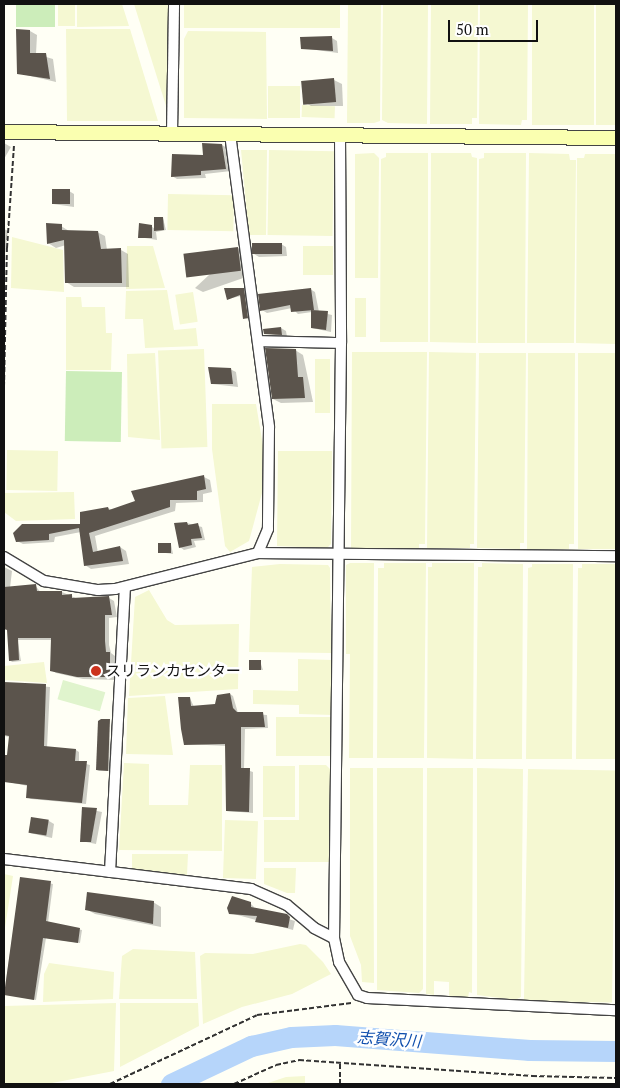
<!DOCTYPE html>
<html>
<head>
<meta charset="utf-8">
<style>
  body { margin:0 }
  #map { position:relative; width:620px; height:1088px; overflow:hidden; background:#fffff5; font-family:"PT Serif","Noto Sans JP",serif }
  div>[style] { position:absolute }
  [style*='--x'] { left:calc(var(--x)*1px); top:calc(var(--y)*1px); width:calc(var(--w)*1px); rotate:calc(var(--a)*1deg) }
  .farmland>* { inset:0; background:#f5f8d2; transform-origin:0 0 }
  .green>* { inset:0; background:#ccedba; transform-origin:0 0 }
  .pitch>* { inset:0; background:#e0f4cd; transform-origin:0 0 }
  .shadow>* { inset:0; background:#0003; transform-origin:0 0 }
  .river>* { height:21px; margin:-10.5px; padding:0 10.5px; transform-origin:10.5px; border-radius:10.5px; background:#b6d5fa }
  .building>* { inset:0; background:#5b544c; transform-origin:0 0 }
  .path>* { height:2px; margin-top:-1px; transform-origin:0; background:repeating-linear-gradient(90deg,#333 0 5px,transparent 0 7.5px) }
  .roads { filter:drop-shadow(1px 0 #444) drop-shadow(-1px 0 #444) drop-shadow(0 1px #444) drop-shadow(0 -1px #444) }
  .street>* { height:10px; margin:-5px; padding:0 5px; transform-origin:5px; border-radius:5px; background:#fff }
  .secondary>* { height:14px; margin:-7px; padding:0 7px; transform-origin:7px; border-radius:7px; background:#faffb0 }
  .dots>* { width:14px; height:14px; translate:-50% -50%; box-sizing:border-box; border:2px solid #fff; border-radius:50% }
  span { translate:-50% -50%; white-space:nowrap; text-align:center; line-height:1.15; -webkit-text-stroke:5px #fff; paint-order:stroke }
  .poi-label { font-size:15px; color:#111 }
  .left { translate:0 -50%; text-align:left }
  .water-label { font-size:16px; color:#0f4ead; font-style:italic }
  .frame { position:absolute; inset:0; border:5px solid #111; pointer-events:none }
  .scale { position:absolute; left:448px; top:20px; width:90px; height:22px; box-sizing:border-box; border:2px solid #111; border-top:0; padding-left:6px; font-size:15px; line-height:18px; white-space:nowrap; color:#111; -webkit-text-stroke:4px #fff; paint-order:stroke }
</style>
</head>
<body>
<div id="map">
  <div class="farmland">
    <div style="left:58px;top:4px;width:17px;height:22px"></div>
    <div style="clip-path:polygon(77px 4px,122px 4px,129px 26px,77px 27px)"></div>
    <div style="clip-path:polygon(134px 4px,171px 4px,170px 108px,167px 109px)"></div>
    <div style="left:184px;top:4px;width:156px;height:24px"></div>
    <div style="clip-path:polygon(348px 4px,381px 4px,380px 121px,374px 123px,347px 123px)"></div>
    <div style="clip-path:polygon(383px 4px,428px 4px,427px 124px,388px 123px,382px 120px)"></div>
    <div style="clip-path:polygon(431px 4px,478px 4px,477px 118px,472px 118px,472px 124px,430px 124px)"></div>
    <div style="clip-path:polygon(480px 4px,528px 4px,527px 120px,522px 120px,521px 125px,479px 124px)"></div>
    <div style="left:532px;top:4px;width:62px;height:121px"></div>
    <div style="left:596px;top:4px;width:20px;height:121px"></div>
    <div style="clip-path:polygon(66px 29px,130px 29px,158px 121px,67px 121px)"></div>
    <div style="clip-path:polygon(188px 31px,266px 32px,267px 119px,184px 118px,184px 39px)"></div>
    <div style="left:300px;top:86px;width:32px;height:32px;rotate:90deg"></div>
    <div style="left:302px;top:105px;width:33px;height:12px;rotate:2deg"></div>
    <div style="clip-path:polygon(241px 150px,267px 150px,266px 235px,249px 235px)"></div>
    <div style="left:269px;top:150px;width:65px;height:85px;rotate:1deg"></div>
    <div style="clip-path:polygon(374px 153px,379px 158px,378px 278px,355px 278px,355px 154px)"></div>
    <div style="clip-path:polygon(386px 153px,428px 153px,428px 342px,380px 342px,381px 159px,386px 157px)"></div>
    <div style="clip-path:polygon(431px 153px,471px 153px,472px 157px,477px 158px,476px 343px,430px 342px)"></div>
    <div style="clip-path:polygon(484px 153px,526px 153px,525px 343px,478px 343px,479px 159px,484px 158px)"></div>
    <div style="clip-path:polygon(529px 153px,569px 154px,570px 160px,576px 160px,574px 343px,527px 343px)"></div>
    <div style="clip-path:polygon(585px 154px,616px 154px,616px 344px,576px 343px,577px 158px,584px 158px)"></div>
    <div style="left:168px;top:194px;width:66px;height:36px;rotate:1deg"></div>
    <div style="clip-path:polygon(12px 237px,63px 250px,64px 292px,11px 288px)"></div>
    <div style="clip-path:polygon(127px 246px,153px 246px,165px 288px,126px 289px)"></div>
    <div style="left:303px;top:246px;width:30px;height:29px"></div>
    <div style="clip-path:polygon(167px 290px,174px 330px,196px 328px,198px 346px,145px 348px,143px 319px,125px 319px,126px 291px)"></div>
    <div style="left:193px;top:292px;width:30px;height:18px;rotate:81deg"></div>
    <div style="clip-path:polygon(66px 297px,81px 297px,82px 307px,105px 307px,106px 333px,112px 333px,111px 370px,66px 370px)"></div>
    <div style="left:355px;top:298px;width:11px;height:39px"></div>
    <div style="left:204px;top:349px;width:98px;height:46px;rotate:88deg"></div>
    <div style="clip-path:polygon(352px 352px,427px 352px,425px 544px,419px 544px,419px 548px,351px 548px)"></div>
    <div style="clip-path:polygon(429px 352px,476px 353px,474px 544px,470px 544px,470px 548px,427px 548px)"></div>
    <div style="clip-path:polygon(155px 353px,160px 440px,128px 437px,127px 354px)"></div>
    <div style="clip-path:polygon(479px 353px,526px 353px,524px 543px,520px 543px,520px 549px,477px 548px)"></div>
    <div style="clip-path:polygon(528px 353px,575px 353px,574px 544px,569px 544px,569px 549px,527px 549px)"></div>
    <div style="left:578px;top:353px;width:38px;height:196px"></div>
    <div style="left:315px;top:359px;width:15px;height:54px"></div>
    <div style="clip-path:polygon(212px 404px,256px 404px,263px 446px,262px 493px,249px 541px,230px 552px,225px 546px,212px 449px)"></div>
    <div style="left:7px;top:450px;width:51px;height:40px;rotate:1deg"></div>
    <div style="clip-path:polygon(278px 451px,332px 451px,331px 544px,327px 548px,277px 546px)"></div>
    <div style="clip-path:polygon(74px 492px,75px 519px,16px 521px,4px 512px,4px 493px)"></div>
    <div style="clip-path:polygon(350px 563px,374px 563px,373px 758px,349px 758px,350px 654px,346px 654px,346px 565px)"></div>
    <div style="clip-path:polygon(384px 563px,426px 563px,424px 758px,377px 758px,378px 568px,384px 568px)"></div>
    <div style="clip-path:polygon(432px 563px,474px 563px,473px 759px,427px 758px,428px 567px,432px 567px)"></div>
    <div style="clip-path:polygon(482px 563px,523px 564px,522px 759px,476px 759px,478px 567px,482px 567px)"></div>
    <div style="clip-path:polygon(280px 564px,328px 565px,330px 568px,331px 653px,249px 652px,252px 567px)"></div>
    <div style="clip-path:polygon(532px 564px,573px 564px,572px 759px,526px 759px,528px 568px,532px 567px)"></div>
    <div style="clip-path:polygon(582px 564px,616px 564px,616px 759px,576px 759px,578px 568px,582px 568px)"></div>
    <div style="clip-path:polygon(149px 590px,167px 620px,175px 625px,239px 624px,238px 689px,129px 696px,135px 597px)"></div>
    <div style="clip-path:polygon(298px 659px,333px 660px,333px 715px,299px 714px,299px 705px,253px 704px,253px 690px,298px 691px)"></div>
    <div style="clip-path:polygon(44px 662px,47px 683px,4px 680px,4px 666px)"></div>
    <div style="clip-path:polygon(165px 696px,173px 755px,126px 754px,128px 698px)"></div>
    <div style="left:332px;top:717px;width:39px;height:56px;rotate:90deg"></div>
    <div style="clip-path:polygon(124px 763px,149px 764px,149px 805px,188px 805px,190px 765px,222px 765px,222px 851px,119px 850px)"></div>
    <div style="clip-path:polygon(299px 765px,326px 765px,331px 770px,330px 862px,264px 862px,264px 820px,299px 820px)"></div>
    <div style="left:263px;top:766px;width:32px;height:51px"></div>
    <div style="clip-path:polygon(350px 768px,373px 768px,374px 983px,362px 982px,361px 965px,350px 936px)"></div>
    <div style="clip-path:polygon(377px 768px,423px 768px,423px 989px,419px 993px,377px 990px)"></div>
    <div style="clip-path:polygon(427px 768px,473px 768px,472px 993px,469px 992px,468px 998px,449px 997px,449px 982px,434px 981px,434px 995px,426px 994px)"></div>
    <div style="clip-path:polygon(477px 768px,523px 769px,521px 997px,515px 1000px,477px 995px)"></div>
    <div style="left:528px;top:769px;width:88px;height:232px;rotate:1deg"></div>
    <div style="left:225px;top:820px;width:33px;height:58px;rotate:2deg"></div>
    <div style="clip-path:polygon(132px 854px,188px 854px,187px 875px,132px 869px)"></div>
    <div style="clip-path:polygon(264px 868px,296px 868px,295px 893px,287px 893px,264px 884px)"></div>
    <div style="clip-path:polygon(4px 874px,13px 876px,4px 934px)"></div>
    <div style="clip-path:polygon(300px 944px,306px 945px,323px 962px,331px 974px,292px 994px,242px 1007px,203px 1024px,200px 956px,205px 953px,253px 954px)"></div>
    <div style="clip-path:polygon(133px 949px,195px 952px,197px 999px,119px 999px,122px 956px)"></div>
    <div style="clip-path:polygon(49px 963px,114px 972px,113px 999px,43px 1002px,44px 974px)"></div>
    <div style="clip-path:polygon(116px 1003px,114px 1071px,47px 1084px,4px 1084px,4px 1006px)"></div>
    <div style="clip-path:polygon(120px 1003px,198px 1003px,199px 1026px,120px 1067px)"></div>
    <div style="clip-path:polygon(305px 1076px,305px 1084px,265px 1084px,286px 1077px)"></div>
  </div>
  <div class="green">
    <div style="left:16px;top:4px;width:39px;height:23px"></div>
    <div style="left:66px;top:371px;width:56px;height:70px;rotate:1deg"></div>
  </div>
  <div class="pitch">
    <div style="left:63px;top:680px;width:44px;height:20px;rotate:16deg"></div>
  </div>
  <div class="shadow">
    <div style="clip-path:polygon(30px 31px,37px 35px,36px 54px,53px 59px,56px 82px,18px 73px)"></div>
    <div style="clip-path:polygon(332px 38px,337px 41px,338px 53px,302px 48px)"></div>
    <div style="clip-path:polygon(334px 80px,342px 84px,343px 106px,311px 106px,303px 101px)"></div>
    <div style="left:4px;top:143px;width:8px;height:59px;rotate:30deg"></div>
    <div style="clip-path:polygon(222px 145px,227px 148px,231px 171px,205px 174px,206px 178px,177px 179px,172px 176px)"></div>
    <div style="clip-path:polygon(69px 191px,74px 194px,74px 207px,53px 204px)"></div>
    <div style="clip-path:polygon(163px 218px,166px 230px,156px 232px,157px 240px,139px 237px,151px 226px,155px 229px)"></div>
    <div style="clip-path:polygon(61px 226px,69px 231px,97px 232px,105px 236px,107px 250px,121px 250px,128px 254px,129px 287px,74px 287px,66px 282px,66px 245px,56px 248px,48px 243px)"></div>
    <div style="clip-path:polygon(4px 229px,8px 231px,5px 254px,4px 254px)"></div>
    <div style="clip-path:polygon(281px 244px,286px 247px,287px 256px,259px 257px,254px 254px)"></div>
    <div style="clip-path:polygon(238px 248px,246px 253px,249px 276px,203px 292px,195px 288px)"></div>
    <div style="clip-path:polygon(243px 289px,245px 290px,249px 319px,244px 318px,241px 296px,228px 299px)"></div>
    <div style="clip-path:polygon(310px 289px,315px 292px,319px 312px,332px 315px,331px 332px,312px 328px,312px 312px,298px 314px,292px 308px,267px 313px,262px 310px)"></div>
    <div style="clip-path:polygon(281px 328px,286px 331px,287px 337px,265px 333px,264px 330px)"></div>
    <div style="clip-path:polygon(295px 350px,303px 355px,313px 402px,281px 403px,273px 399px)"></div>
    <div style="clip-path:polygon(230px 369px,236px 372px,238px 387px,212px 384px)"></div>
    <div style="clip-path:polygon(204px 477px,210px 480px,212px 492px,203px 494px,203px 502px,176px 503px,175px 511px,95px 536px,98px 553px,120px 547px,126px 551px,129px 564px,91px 569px,85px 565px,81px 532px,55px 537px,54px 542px,23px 544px,17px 541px,82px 525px,108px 508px,112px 510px)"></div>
    <div style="clip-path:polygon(187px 523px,202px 527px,205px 540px,194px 541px,196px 547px,184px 550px,180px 547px)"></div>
    <div style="clip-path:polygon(171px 544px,173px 554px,158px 552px)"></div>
    <div style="clip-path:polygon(4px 567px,12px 571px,10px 588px,35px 585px,41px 593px,62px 592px,78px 599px,109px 598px,114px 601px,117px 617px,109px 618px,109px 645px,111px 653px,115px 656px,115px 680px,83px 679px,56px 673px,51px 670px,52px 640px,16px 640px,14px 599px,4px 598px)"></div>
    <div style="clip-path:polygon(18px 643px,21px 661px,12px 662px,10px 660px)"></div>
    <div style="clip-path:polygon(260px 661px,263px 670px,250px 669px)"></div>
    <div style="clip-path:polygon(4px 683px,50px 687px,47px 748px,76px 750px,79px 752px,79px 762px,90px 765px,86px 804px,31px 799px,27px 797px,28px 786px,8px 782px,10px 737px,4px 736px)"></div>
    <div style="clip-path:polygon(230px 694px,233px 696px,238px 713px,267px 715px,268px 728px,245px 729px,244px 769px,253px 772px,253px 813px,227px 811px,227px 746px,186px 744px,190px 698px,194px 707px,216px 705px)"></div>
    <div style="clip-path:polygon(109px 721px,110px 771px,99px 771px,97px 770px)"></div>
    <div style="clip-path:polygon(83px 808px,102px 812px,96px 844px,81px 841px)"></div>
    <div style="clip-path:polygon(49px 821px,54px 824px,52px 838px,30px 833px)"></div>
    <div style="clip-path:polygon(21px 878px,53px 884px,48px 923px,82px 930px,80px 943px,46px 938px,36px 1000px,4px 994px)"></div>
    <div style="clip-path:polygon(153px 902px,161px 907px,161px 927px,95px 914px,86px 909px)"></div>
    <div style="clip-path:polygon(251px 904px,256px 909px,295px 921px,293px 930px,230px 913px)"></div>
  </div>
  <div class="river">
    <div style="--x:171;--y:1084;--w:89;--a:-25.4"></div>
    <div style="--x:251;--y:1046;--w:41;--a:-12.7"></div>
    <div style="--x:291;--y:1037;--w:44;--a:-2.6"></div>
    <div style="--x:335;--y:1035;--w:195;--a:4.4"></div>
    <div style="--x:529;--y:1050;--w:87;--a:0.7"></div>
  </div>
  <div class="building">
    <div style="clip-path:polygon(16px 29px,30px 30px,30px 53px,46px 53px,50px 79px,17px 74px)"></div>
    <div style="clip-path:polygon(332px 36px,333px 51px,301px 49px,300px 37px)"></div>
    <div style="left:334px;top:78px;width:24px;height:33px;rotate:85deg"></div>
    <div style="clip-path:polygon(202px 143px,222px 144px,226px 169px,201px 171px,201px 175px,171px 177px,172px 154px,203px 155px)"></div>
    <div style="left:52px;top:189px;width:18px;height:15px"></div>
    <div style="clip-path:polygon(154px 217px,163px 217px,164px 230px,154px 231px)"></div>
    <div style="clip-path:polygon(46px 223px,62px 224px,62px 230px,98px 231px,101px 249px,121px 248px,122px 283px,65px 283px,64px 240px,47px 244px)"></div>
    <div style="clip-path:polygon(139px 223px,152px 225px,152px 238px,138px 238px)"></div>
    <div style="left:282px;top:243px;width:11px;height:30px;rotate:90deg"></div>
    <div style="left:238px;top:247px;width:24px;height:55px;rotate:83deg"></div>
    <div style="clip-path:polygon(224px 288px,244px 288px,248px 318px,243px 319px,240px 295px,227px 300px)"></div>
    <div style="clip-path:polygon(311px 288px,314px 310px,291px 312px,290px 305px,260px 311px,258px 294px)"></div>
    <div style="clip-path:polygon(311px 310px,328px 311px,326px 330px,311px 328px)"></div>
    <div style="clip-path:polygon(281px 327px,282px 335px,264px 334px,263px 329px)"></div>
    <div style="clip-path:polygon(265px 348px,296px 349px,298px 377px,303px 377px,305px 398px,272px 399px)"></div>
    <div style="clip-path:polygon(208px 367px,231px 368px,233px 384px,211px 384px)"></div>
    <div style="clip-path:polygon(204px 475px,206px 489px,197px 491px,197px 500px,170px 500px,170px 507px,89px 533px,93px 552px,120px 546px,123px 561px,84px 566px,79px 528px,49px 534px,49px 540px,16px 542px,13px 533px,22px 524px,80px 524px,80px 512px,108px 507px,109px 510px,135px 501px,131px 491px)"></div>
    <div style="clip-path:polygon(187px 522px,188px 525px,198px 523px,202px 538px,191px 539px,192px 545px,179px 548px,174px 523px)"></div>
    <div style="left:158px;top:543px;width:13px;height:10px"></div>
    <div style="clip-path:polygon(36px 584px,37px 591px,62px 591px,62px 595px,72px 594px,72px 598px,109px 596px,112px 615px,105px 615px,105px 641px,106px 652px,110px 652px,110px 677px,77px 677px,50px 671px,51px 638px,18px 638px,19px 660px,9px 661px,7px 630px,4px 629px,4px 587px)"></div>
    <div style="left:249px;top:660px;width:12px;height:10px"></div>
    <div style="clip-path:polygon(4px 682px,46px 684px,44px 746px,76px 749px,75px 761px,87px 761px,82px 803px,26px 798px,27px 785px,4px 782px,4px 755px,7px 755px,9px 736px,4px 735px)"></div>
    <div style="clip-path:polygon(230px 693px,233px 708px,237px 712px,263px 712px,265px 727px,241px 727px,241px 768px,250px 768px,249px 812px,226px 811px,225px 744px,184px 745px,181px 729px,178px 697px,190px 697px,191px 706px,215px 704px,217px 695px)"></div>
    <div style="clip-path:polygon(101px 719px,110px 719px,108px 771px,96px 770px,98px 721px)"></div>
    <div style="clip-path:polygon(82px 807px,97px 808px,91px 842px,80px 842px)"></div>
    <div style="left:31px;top:817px;width:18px;height:16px;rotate:9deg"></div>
    <div style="clip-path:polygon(20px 877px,51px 881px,46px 921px,80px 928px,78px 943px,43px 938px,34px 1000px,4px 995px)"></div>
    <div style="clip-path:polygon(87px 892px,154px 901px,153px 924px,85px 910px)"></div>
    <div style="clip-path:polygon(232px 896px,251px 902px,251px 907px,287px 914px,290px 917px,288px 928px,255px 922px,257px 916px,229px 914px,227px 908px)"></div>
  </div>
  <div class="path">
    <div style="--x:4;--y:387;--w:139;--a:-88.8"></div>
    <div style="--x:7;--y:248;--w:103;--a:-86.1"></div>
    <div style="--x:110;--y:1084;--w:162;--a:-25.1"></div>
    <div style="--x:257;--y:1015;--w:95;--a:-7.3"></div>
    <div style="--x:234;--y:1084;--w:46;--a:-24.3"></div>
    <div style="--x:276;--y:1065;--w:24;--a:-12"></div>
    <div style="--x:299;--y:1060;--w:234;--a:3.9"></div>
    <div style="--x:532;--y:1076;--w:84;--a:1.4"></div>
    <div style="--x:340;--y:1084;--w:20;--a:-90"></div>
  </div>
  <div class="roads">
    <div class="street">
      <div style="--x:172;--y:134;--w:130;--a:-89.1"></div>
      <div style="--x:230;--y:134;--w:296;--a:82.4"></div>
      <div style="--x:269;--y:427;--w:102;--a:90.6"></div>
      <div style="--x:268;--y:529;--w:26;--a:113"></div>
      <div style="--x:340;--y:134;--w:209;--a:89.7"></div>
      <div style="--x:341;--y:343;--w:595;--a:90.67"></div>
      <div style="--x:334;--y:938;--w:25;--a:78"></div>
      <div style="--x:339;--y:962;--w:38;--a:60"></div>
      <div style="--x:358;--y:995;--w:9;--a:18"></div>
      <div style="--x:367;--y:998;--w:249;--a:2.8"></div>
      <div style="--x:259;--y:341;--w:82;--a:1.4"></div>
      <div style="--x:4;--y:557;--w:47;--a:31"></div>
      <div style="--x:44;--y:581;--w:55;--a:9.5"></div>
      <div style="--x:98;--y:590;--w:17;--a:-3"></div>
      <div style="--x:115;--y:589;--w:147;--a:-14.1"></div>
      <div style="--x:258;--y:553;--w:358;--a:0.5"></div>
      <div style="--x:4;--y:859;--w:249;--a:6.9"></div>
      <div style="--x:251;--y:889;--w:39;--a:24"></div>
      <div style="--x:287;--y:905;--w:35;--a:40"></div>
      <div style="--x:314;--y:928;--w:22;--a:27"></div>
      <div style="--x:110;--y:872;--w:285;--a:-87"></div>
    </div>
    <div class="secondary">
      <div style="--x:4;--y:132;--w:612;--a:0.56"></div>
    </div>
  </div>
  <div class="dots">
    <div style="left:96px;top:671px;background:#cc331e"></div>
  </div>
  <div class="poi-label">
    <span class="left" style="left:106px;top:671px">スリランカセンター</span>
  </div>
  <div class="water-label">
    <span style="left:389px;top:1039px;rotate:4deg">志賀沢川</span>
  </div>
  <div class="frame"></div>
  <div class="scale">50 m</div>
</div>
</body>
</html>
